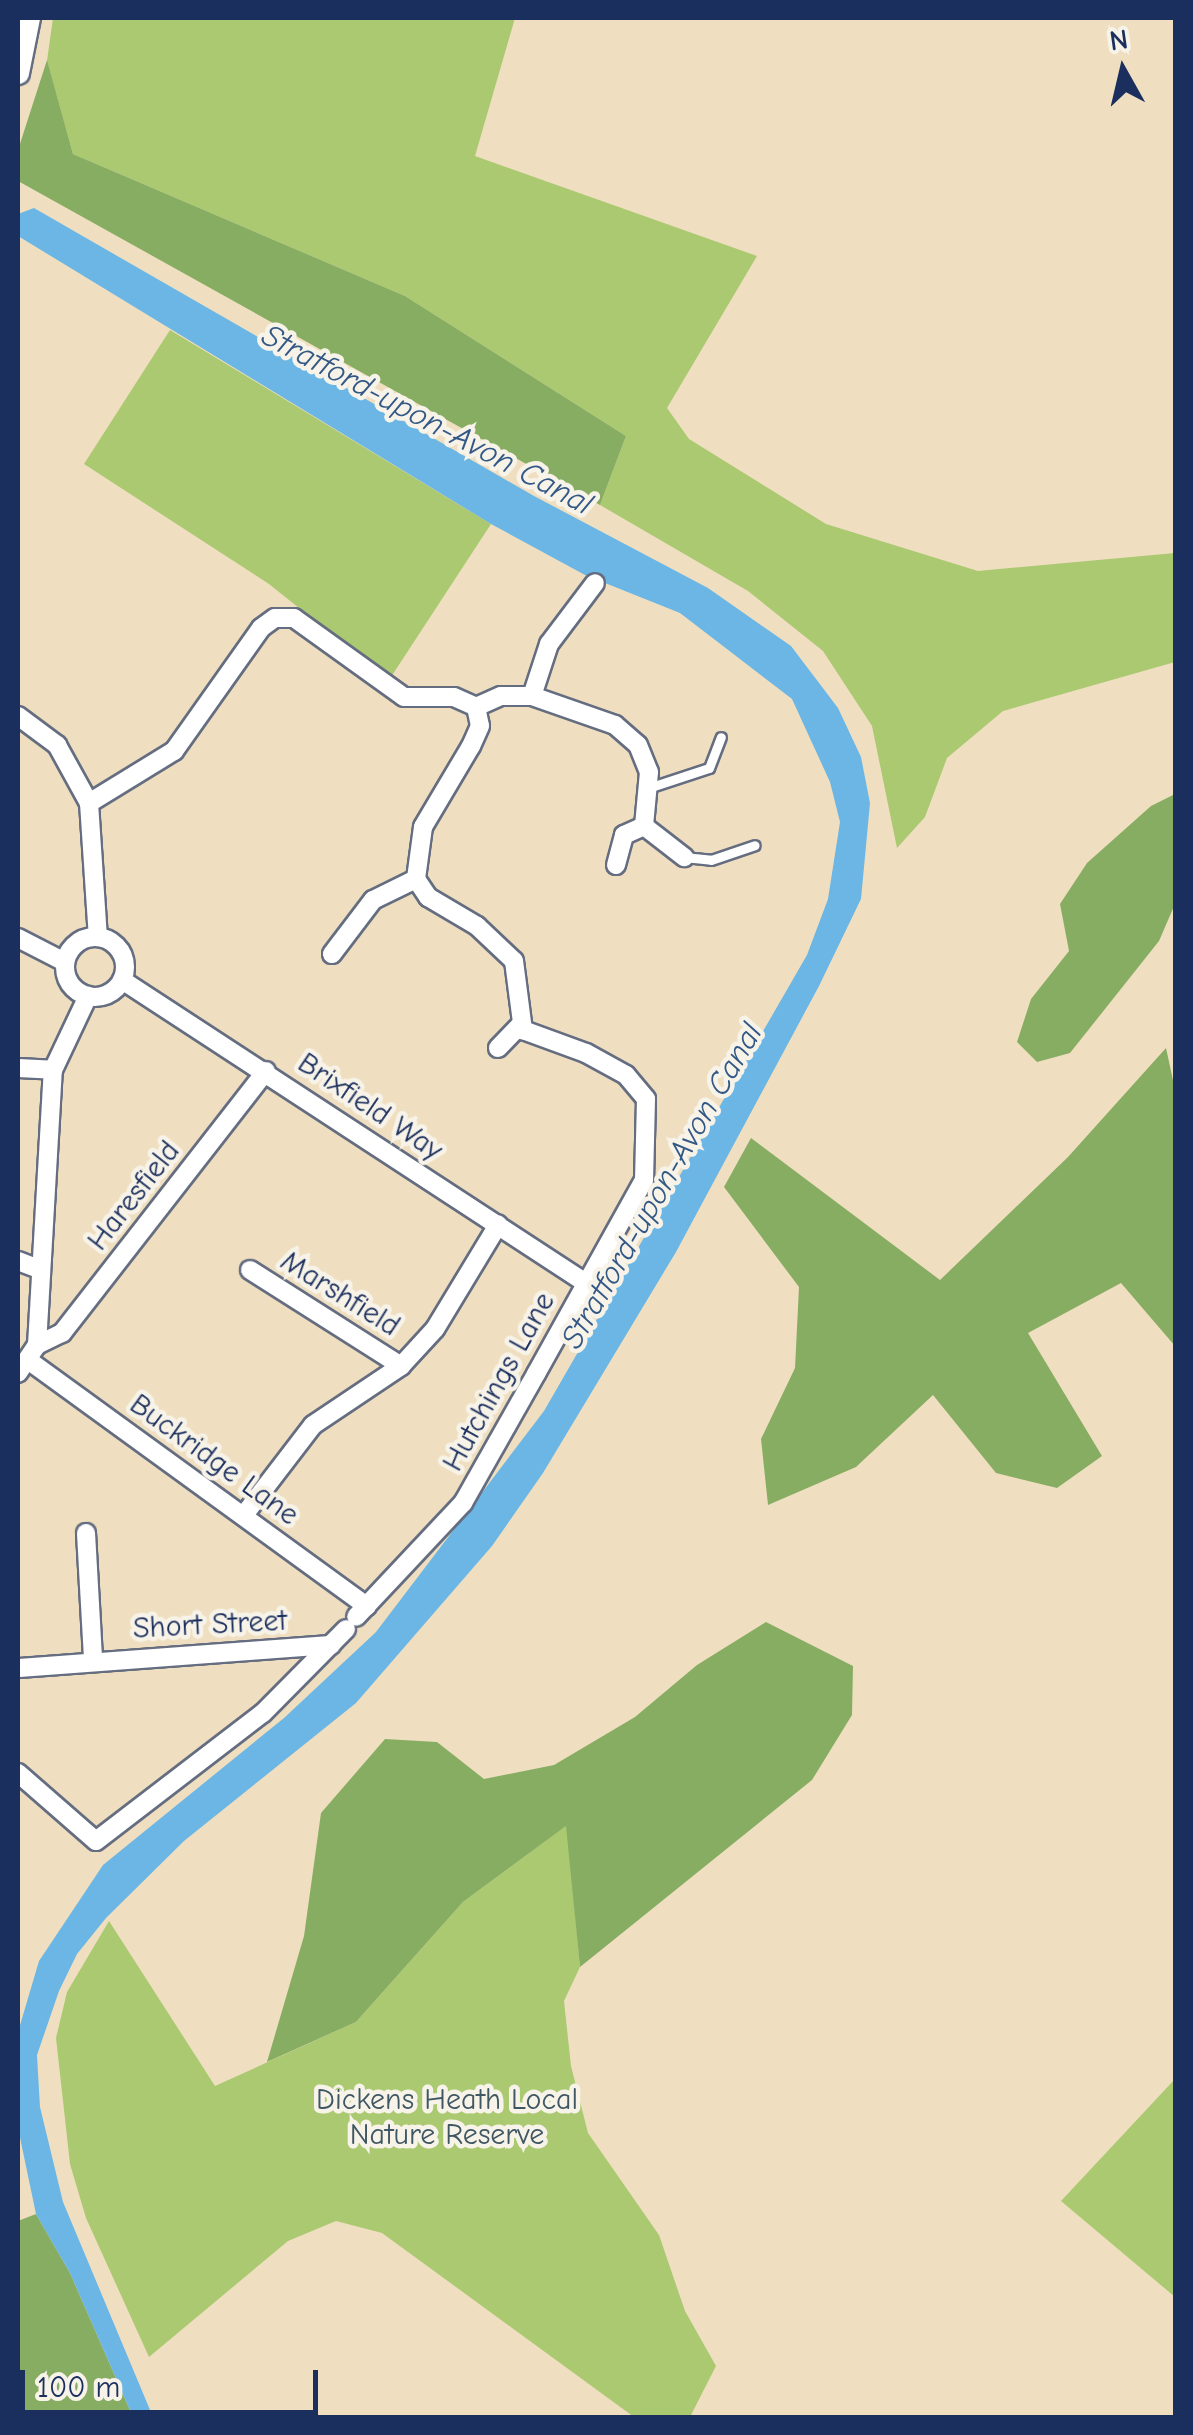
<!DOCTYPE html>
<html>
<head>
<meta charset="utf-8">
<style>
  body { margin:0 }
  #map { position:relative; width:1193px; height:2435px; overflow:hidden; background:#efdfc0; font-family:"Comic Neue",sans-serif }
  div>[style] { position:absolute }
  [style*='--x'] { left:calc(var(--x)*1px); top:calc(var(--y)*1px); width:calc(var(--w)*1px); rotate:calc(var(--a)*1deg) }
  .green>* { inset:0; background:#aac971 }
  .forest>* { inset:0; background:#87ad63 }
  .water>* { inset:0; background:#6bb6e4 }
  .roads { filter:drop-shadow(2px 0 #656d80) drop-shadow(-2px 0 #656d80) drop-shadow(0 2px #656d80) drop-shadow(0 -2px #656d80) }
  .service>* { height:9px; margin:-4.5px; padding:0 4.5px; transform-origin:4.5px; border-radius:4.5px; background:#fff }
  .minor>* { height:18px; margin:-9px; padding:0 9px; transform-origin:9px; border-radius:9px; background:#fff }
  .minor>.ring { margin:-9px; padding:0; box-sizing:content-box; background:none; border:18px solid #fff; border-radius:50% }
  .tertiary>* { height:22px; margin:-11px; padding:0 11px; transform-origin:11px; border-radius:11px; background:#fff }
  span { translate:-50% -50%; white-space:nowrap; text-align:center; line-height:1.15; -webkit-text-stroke:9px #f7f3e8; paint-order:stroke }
  .street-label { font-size:30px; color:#1b2f5e }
  .park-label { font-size:30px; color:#3f5663 }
  .water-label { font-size:32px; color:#335886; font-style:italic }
  .frame { position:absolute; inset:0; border:20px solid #1b2f5e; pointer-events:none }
  .north { position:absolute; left:1073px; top:20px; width:100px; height:100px; -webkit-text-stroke:8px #f7f3e8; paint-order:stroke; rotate:352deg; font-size:28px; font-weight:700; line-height:40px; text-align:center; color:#1b2f5e }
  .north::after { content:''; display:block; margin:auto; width:35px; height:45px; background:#1b2f5e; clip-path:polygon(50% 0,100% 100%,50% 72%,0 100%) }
  .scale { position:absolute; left:20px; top:2370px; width:298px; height:45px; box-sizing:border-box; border:5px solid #1b2f5e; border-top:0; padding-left:12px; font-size:30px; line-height:35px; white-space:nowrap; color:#1b2f5e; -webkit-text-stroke:8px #f7f3e8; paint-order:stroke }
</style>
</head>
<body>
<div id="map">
  <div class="green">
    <div style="clip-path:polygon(53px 18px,515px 18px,475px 156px,757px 256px,667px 408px,689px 439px,826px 524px,978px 571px,1175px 553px,1175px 662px,1003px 711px,947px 758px,925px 817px,897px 848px,872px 726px,823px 651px,748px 591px,600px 505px,626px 436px,405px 296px,73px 154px,47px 61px)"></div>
    <div style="clip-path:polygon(170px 330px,491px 524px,389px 680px,269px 584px,84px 464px)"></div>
    <div style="clip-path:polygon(567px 1825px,580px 1967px,564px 2001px,571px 2066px,588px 2133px,659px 2235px,685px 2311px,716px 2366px,690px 2417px,634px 2417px,382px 2233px,336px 2221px,288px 2241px,149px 2357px,86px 2218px,70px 2164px,56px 2038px,67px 1992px,109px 1921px,215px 2086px,356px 2022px,463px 1902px)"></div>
    <div style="clip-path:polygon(1175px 2079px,1175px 2297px,1061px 2201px)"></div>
  </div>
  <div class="forest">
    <div style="clip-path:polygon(47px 60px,73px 154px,405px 296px,626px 436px,600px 505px,18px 181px,18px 150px)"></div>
    <div style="clip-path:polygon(1175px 794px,1175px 904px,1159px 941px,1070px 1053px,1037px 1062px,1017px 1042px,1031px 999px,1069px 951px,1060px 904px,1087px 863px,1151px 806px)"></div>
    <div style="clip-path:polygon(1166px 1048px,1176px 1094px,1175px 1346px,1121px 1283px,1028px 1333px,1102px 1456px,1057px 1488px,996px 1473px,933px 1395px,856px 1467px,768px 1505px,761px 1439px,795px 1368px,799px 1287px,724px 1187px,751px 1138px,940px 1280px,1068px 1157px)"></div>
    <div style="clip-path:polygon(766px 1622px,853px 1666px,852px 1715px,812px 1780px,580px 1967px,566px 1826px,463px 1902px,356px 2022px,267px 2062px,304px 1936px,321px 1813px,385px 1739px,437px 1742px,484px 1779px,554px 1765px,635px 1717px,697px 1665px)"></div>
    <div style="clip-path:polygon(36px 2214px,70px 2273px,133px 2417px,18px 2418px,18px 2221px)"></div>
  </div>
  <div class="water">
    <div style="clip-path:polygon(34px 208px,534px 496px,708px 588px,791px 646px,838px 708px,861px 757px,870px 803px,861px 899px,819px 986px,676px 1252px,543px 1473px,492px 1546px,356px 1703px,184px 1841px,106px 1918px,77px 1954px,59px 1991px,37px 2055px,40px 2107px,63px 2202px,153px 2417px,133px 2417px,70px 2273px,36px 2214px,18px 2128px,18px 2032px,39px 1961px,103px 1865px,284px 1718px,376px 1632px,544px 1411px,807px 955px,828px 899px,840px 822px,830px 782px,792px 699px,680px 613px,585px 575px,491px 524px,18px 236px,18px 214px)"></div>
  </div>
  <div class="roads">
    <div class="service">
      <div style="--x:648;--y:788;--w:64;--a:-18.2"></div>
      <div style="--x:709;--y:768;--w:33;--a:-69"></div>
      <div style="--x:684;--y:857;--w:27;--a:6"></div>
      <div style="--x:711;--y:860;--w:46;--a:-18.8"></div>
    </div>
    <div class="minor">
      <div style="--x:532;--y:696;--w:55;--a:-71.9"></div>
      <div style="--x:549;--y:644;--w:76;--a:-53"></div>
      <div style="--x:476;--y:707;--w:27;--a:-24"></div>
      <div style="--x:501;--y:696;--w:31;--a:0"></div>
      <div style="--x:532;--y:696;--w:88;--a:19.3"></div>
      <div style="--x:615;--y:725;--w:30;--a:41"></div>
      <div style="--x:638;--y:745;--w:29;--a:68"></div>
      <div style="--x:649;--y:772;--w:54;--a:95.3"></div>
      <div style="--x:644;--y:826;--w:51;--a:37.8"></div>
      <div style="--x:18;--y:716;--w:49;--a:36.6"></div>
      <div style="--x:57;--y:745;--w:66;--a:61.1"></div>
      <div style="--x:89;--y:803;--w:134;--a:86.2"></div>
      <div style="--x:89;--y:803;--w:100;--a:-31.5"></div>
      <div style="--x:174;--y:751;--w:151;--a:-54.7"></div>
      <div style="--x:261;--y:628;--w:17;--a:-36"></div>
      <div style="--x:275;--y:618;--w:19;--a:0"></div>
      <div style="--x:294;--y:618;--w:135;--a:35.7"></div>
      <div style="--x:404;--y:697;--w:50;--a:0"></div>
      <div style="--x:454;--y:697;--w:24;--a:24"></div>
      <div style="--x:476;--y:707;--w:19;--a:78"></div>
      <div style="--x:480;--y:726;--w:22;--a:114"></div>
      <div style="--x:471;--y:746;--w:94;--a:120.7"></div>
      <div style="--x:423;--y:827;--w:52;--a:97.7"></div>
      <div style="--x:416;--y:879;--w:22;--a:56"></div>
      <div style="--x:428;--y:897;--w:57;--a:30.6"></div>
      <div style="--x:477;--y:926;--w:51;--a:43.4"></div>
      <div style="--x:514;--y:961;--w:70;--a:82.6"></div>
      <div style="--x:523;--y:1030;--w:67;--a:20.1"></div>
      <div style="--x:586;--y:1053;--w:46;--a:28.8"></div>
      <div style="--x:626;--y:1075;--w:31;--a:50"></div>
      <div style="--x:646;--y:1099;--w:81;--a:91.4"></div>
      <div style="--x:644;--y:1180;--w:222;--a:119.1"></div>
      <div style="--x:536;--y:1374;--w:148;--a:119.5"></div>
      <div style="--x:463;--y:1503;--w:156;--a:133.2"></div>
      <div style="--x:616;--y:865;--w:31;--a:-75"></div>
      <div style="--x:624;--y:835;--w:22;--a:-24"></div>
      <div class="ring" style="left:65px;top:937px;width:42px;height:42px"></div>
      <div style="--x:18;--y:938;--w:53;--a:27.1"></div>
      <div style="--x:332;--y:954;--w:68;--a:-52.8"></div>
      <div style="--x:373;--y:900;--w:48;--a:-26"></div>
      <div style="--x:122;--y:980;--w:554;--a:33.15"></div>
      <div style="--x:498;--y:1048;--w:32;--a:-46"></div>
      <div style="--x:18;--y:1068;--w:35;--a:3"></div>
      <div style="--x:18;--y:1261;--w:22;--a:21"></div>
      <div style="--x:250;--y:1270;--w:179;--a:32.4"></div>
      <div style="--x:37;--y:1345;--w:28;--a:-26"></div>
      <div style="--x:62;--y:1333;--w:332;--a:-52.1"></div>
      <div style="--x:28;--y:1360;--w:419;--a:36"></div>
      <div style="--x:18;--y:1373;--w:34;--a:-56"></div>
      <div style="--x:37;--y:1345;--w:275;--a:-86.7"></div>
      <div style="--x:53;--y:1070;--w:82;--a:-64.7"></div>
      <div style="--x:244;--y:1515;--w:113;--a:-52.5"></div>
      <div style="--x:313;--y:1425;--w:106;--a:-33.8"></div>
      <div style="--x:401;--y:1366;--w:50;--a:-47.4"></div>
      <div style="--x:435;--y:1329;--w:122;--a:-58.8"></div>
      <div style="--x:86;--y:1533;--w:126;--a:86.8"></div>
      <div style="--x:18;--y:1668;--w:314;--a:-4.2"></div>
      <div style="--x:18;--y:1773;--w:103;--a:41.1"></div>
      <div style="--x:96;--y:1841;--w:210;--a:-37.5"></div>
      <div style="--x:263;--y:1713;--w:118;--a:-45.3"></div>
    </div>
    <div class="tertiary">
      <div style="--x:18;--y:73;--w:56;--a:-78.7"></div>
    </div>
  </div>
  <div class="street-label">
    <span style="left:370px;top:1107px;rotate:34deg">Brixfield Way</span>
    <span style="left:134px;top:1196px;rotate:-52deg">Haresfield</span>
    <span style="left:340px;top:1294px;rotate:32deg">Marshfield</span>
    <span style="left:499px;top:1382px;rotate:-61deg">Hutchings Lane</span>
    <span style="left:214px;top:1460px;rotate:36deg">Buckridge Lane</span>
    <span style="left:210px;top:1625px;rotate:-3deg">Short Street</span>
  </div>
  <div class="park-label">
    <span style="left:447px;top:2117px">Dickens Heath Local<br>Nature Reserve</span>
  </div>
  <div class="water-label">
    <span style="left:427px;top:420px;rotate:28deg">Stratford-upon-Avon Canal</span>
    <span style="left:662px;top:1186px;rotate:-60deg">Stratford-upon-Avon Canal</span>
  </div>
  <div class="frame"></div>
  <div class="north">N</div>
  <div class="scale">100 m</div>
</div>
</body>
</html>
